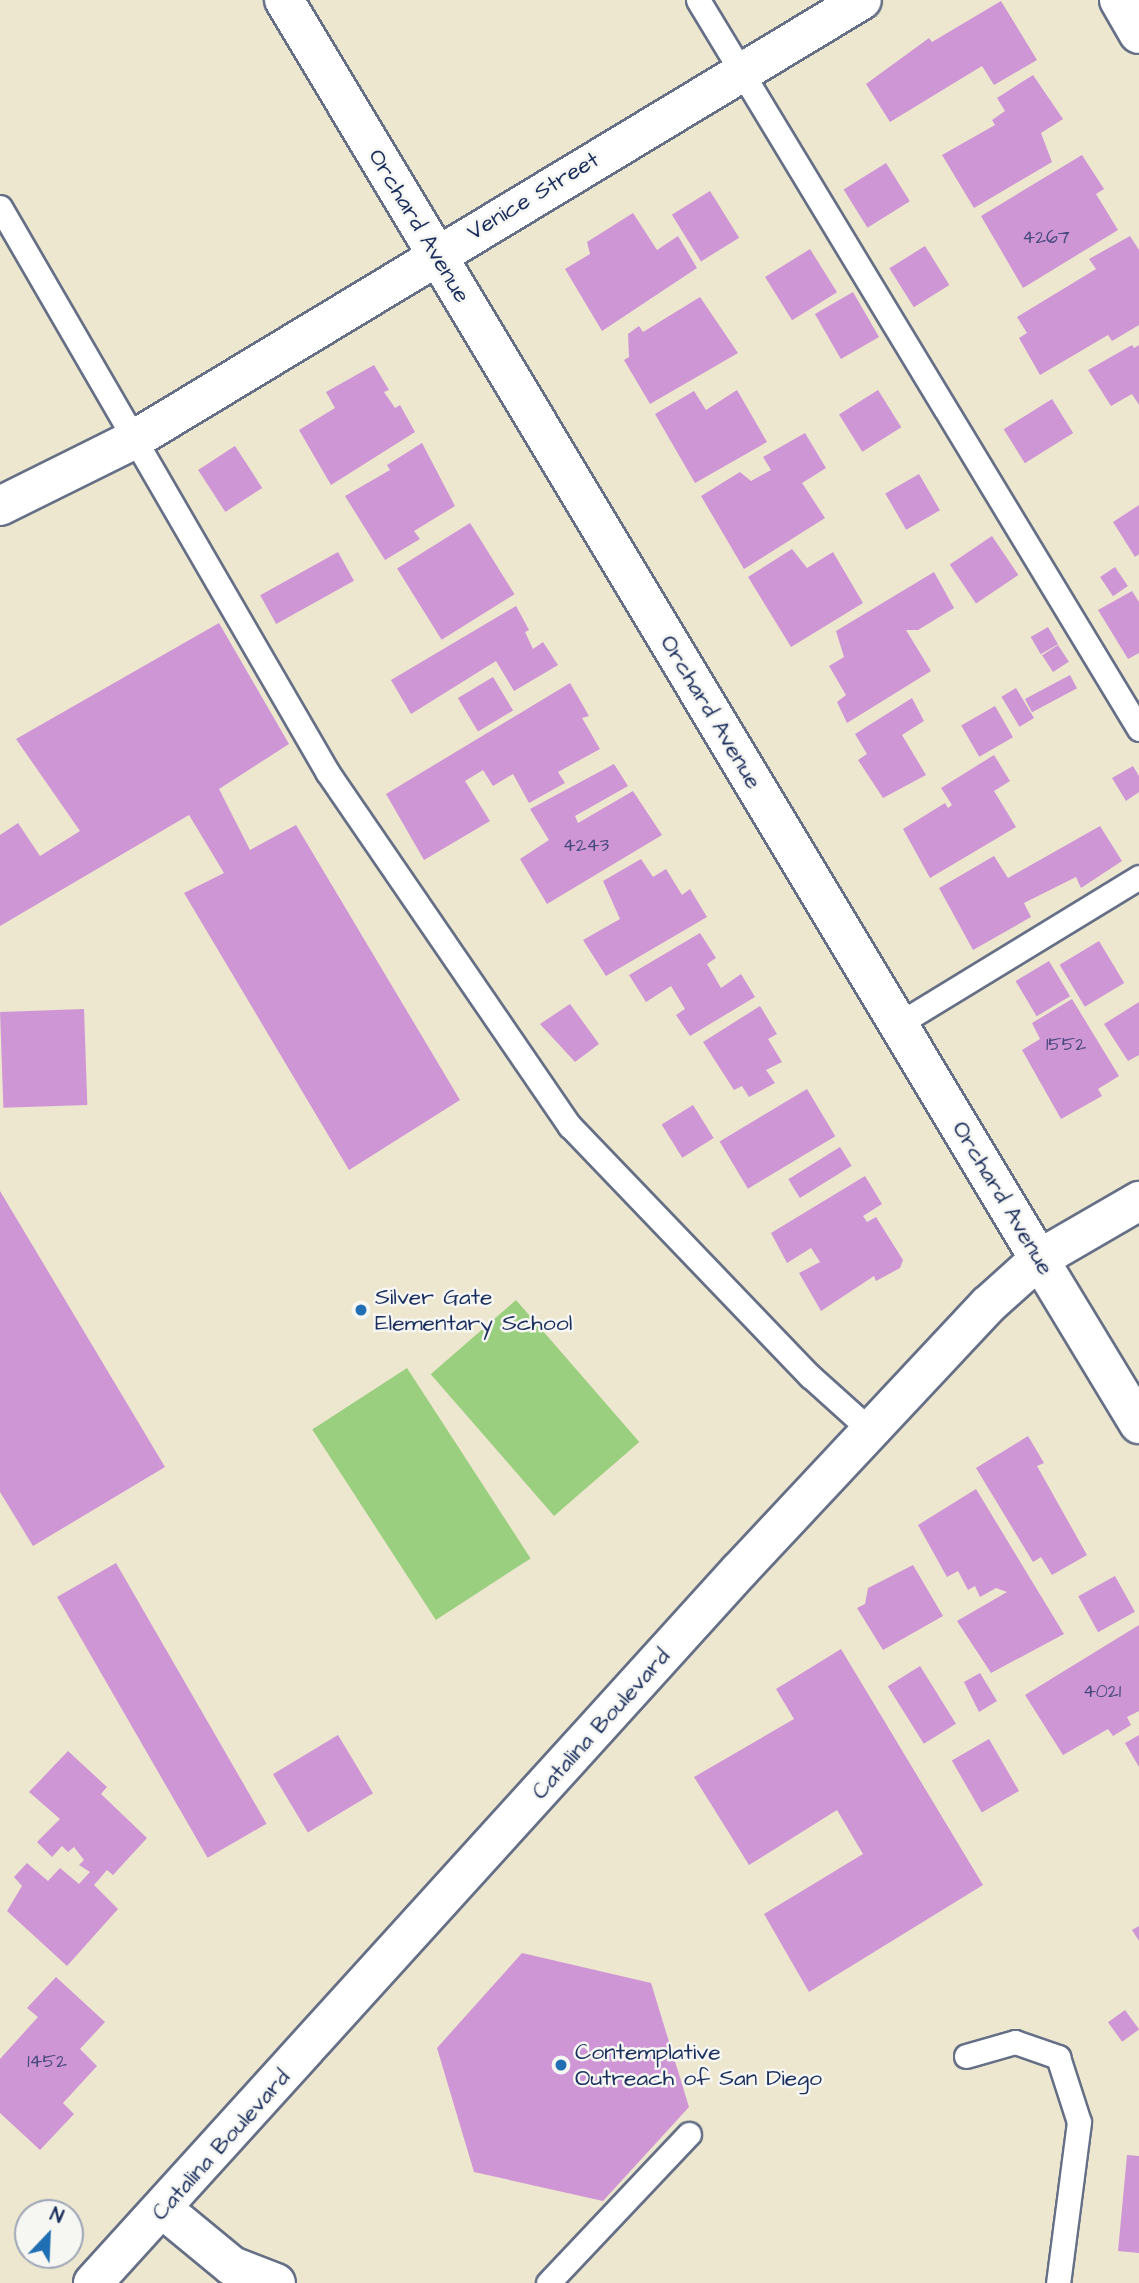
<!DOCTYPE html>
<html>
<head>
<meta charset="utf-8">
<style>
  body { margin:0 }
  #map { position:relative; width:1139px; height:2283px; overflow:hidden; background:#eee7cf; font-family:"Architects Daughter",sans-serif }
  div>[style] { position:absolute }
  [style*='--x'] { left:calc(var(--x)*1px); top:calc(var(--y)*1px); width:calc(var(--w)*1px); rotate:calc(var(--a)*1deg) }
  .green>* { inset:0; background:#9bcf80; transform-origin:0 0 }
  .building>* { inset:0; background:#ce96d5; transform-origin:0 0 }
  .roads { filter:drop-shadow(2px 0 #656f86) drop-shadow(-2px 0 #656f86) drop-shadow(0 2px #656f86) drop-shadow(0 -2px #656f86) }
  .lane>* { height:23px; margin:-11.5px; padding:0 11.5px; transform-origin:11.5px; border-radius:11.5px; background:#fff }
  .street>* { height:38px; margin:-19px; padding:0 19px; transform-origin:19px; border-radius:19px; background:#fff }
  .secondary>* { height:38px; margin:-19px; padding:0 19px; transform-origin:19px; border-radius:19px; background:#fff }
  .dots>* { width:19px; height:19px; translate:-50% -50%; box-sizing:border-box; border:4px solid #f6f6f2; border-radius:50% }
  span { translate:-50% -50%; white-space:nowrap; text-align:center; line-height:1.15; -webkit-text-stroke:5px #f6f6f2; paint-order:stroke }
  .number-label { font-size:19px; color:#48497c }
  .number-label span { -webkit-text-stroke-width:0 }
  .street-label { font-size:23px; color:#1b2f5e }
  .poi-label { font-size:23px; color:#1b2f5e }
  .left { translate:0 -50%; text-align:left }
  .north { position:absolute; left:14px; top:2199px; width:70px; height:70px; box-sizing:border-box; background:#f6f6f2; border:2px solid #9ea6b7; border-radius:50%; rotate:23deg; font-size:19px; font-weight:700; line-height:28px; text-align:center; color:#1b2f5e }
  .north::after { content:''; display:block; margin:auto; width:24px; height:32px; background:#1f6fb2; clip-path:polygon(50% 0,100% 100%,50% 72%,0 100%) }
</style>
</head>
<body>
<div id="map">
  <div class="green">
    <div style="left:516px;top:1300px;width:188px;height:113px;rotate:49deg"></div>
    <div style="left:407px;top:1368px;width:227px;height:113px;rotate:57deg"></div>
  </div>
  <div class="building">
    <div style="clip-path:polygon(1001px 1px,1037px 60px,994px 85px,982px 66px,890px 122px,866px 84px,929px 38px,932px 42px)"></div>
    <div style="clip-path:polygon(1033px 75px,1063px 119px,1041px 133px,1052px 162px,974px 208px,942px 155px,995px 125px,992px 120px,1005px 111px,997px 98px)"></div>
    <div style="clip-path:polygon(1082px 155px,1104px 189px,1096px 194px,1118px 230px,1023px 288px,981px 216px)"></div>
    <div style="left:886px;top:163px;width:45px;height:50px;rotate:58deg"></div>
    <div style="left:710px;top:191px;width:55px;height:45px;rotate:58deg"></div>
    <div style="clip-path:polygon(633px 213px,657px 250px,678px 236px,697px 268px,602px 331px,565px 269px,590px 254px,587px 242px)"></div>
    <div style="clip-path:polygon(1130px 236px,1139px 250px,1139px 325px,1112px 341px,1108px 335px,1040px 375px,1019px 338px,1027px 333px,1017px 317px,1096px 269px,1089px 259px)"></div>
    <div style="left:925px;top:246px;width:46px;height:42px;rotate:58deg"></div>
    <div style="left:810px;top:249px;width:51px;height:53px;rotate:58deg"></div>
    <div style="left:853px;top:292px;width:52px;height:44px;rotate:60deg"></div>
    <div style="clip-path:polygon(700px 297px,738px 353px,650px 404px,624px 360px,629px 357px,628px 334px,639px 326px,643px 332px)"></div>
    <div style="clip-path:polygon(1132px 345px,1134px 348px,1139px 345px,1139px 405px,1132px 394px,1111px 406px,1088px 370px)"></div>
    <div style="clip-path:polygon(374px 365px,389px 390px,384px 392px,395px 408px,400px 405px,415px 432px,331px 485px,299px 430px,335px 408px,326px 392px)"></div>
    <div style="clip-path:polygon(737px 390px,767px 442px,695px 483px,655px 414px,694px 391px,706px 410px)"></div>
    <div style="left:878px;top:390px;width:44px;height:46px;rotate:58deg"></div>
    <div style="left:1052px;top:399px;width:40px;height:57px;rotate:58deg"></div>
    <div style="clip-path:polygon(805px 433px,826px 468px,802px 483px,825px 518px,744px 569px,701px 496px,740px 472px,751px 481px,771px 470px,763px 457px)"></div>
    <div style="clip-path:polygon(422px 443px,455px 506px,414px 531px,420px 539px,385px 560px,345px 496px,390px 470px,387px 465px)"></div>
    <div style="left:235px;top:446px;width:50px;height:44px;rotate:57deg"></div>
    <div style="left:919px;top:474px;width:42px;height:39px;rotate:60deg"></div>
    <div style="clip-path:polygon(1139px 505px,1139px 554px,1135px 557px,1113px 522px)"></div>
    <div style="left:470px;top:523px;width:84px;height:86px;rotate:58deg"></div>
    <div style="left:992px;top:536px;width:47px;height:51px;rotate:56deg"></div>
    <div style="clip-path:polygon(792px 549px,807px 568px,833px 552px,863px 603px,791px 647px,748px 577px)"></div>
    <div style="left:338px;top:552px;width:33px;height:89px;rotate:61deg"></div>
    <div style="left:1115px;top:567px;width:23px;height:18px;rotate:56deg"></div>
    <div style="clip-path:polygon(934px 572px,954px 608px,918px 630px,906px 630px,931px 671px,847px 723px,837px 702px,846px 695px,829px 666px,844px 657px,836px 631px)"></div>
    <div style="clip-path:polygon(1132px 591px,1139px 602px,1139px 653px,1128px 659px,1098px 610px)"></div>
    <div style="clip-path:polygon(516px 606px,529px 630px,525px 632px,533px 649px,543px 642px,558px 665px,514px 691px,496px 661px,411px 714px,391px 680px)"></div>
    <div style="clip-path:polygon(219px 623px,289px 744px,219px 789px,250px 850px,296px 825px,460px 1100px,349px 1170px,184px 893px,224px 873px,189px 815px,0 926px,0 835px,18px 823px,40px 856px,80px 831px,16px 739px)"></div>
    <div style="left:1048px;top:627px;width:20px;height:20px;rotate:60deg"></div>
    <div style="left:1058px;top:645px;width:20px;height:19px;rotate:57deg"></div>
    <div style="left:1070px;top:675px;width:15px;height:51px;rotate:62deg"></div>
    <div style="left:493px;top:677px;width:39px;height:41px;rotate:59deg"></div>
    <div style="clip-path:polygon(570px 683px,589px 716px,582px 718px,600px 749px,558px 772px,565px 783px,529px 803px,513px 774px,493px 786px,483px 770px,465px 781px,490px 821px,424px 860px,386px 794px)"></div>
    <div style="left:1016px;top:688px;width:35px;height:17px;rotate:59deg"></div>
    <div style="clip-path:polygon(912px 698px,924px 721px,902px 735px,926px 775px,883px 798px,858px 760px,867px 754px,855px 734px)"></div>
    <div style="left:995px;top:706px;width:36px;height:39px;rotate:60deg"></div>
    <div style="clip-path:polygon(994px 755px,1010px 781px,994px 791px,1016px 827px,930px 878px,903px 829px,945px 803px,948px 808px,952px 805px,941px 788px)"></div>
    <div style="clip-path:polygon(614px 764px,628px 786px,575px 816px,578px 823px,633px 791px,662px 835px,547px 904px,520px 859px,549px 840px,530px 809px)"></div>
    <div style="clip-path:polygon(1133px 766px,1139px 776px,1139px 792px,1126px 801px,1112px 778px)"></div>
    <div style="clip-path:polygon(1100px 826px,1122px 861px,1081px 888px,1076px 877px,1024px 903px,1031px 917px,973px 950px,939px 888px,994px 856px,1008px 878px)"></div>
    <div style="clip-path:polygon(641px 859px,653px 877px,666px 869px,682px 895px,690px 889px,707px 917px,606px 976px,583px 940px,620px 919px,603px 881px)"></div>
    <div style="clip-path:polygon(700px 933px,716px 958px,707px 964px,721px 988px,741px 974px,755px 997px,690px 1036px,676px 1015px,685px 1009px,671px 986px,646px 1002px,629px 975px)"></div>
    <div style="left:1099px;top:941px;width:49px;height:46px;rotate:59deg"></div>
    <div style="left:1049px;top:961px;width:41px;height:39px;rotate:59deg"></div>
    <div style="clip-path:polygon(1072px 999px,1119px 1076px,1098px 1089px,1102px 1096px,1061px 1119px,1022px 1050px,1040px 1039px,1032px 1023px)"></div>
    <div style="clip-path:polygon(1139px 1002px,1139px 1055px,1128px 1061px,1104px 1024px)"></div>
    <div style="clip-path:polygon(570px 1004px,599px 1044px,575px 1062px,540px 1024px)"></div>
    <div style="clip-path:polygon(760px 1006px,777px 1034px,768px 1039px,782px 1062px,766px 1070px,775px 1083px,749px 1097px,742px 1086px,734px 1090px,703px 1042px)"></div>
    <div style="left:84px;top:1009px;width:96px;height:84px;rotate:88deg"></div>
    <div style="left:807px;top:1089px;width:55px;height:102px;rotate:59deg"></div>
    <div style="left:693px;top:1105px;width:39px;height:37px;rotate:58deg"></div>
    <div style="left:840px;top:1147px;width:22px;height:61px;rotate:58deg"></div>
    <div style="clip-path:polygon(865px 1176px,882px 1204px,863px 1216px,867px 1222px,876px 1217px,903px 1260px,900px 1268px,876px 1281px,874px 1276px,821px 1311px,799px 1273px,820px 1262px,811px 1248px,787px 1263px,771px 1233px)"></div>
    <div style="clip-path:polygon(0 1191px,165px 1467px,33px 1546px,0 1492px)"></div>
    <div style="clip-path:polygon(1028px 1436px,1044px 1463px,1037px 1466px,1087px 1555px,1052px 1575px,1041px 1557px,1033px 1562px,976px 1468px)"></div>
    <div style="clip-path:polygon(976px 1489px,1064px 1634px,991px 1673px,957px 1621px,1007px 1592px,996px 1588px,980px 1597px,975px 1586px,968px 1590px,958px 1571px,947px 1577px,918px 1525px)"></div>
    <div style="left:116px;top:1563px;width:301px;height:68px;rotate:60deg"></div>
    <div style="clip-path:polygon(913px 1565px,943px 1616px,883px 1650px,857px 1608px,865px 1604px,868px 1588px)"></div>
    <div style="left:1115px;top:1576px;width:41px;height:42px;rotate:61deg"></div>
    <div style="clip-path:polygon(1139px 1625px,1139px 1711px,1127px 1717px,1131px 1725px,1113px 1736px,1108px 1729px,1063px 1755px,1025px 1695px)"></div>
    <div style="clip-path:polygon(841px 1649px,983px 1885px,809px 1992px,764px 1914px,863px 1854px,837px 1810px,749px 1865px,694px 1777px,794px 1719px,776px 1689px)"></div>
    <div style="left:920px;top:1666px;width:68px;height:38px;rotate:58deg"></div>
    <div style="clip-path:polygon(980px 1673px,997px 1701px,979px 1712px,964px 1682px)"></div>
    <div style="left:338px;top:1735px;width:68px;height:76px;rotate:59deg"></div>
    <div style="clip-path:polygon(1139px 1735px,1139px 1767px,1125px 1743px)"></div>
    <div style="left:989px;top:1739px;width:60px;height:43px;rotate:60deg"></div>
    <div style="clip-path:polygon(68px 1751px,107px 1787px,101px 1794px,147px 1838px,113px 1875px,107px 1870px,94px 1885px,118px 1909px,67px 1966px,7px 1911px,22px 1886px,14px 1877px,27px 1863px,48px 1881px,60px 1868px,79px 1884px,90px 1872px,79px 1865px,84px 1860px,74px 1847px,68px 1852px,62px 1846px,52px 1857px,37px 1842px,60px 1819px,29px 1792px)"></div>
    <div style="clip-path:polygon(1139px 1926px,1139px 1941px,1132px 1930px)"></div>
    <div style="clip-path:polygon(522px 1953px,651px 1983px,689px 2107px,603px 2201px,474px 2172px,437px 2048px)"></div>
    <div style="clip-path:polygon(56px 1977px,105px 2022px,80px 2049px,97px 2066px,63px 2103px,74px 2114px,40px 2150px,0 2113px,0 2059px,38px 2017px,27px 2008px)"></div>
    <div style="left:1125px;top:2010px;width:24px;height:21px;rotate:54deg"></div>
    <div style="clip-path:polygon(1127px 2155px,1139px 2156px,1139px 2253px,1118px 2251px)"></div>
  </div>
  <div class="roads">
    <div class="lane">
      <div style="--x:698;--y:0;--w:852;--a:58.83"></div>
      <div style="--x:0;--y:207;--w:654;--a:59.91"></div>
      <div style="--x:328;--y:773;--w:428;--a:55.6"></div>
      <div style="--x:570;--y:1126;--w:347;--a:46.2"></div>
      <div style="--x:810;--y:1376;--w:81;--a:42"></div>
      <div style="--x:900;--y:1023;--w:280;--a:-31.4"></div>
      <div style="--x:966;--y:2056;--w:51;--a:-15.9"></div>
      <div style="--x:1015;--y:2042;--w:46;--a:19.2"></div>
      <div style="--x:1058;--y:2057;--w:68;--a:72.1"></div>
      <div style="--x:1079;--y:2122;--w:162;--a:97.4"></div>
      <div style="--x:548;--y:2283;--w:205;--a:-46.6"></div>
    </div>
    <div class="street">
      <div style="--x:1119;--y:0;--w:39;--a:60"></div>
      <div style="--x:0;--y:506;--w:151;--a:-26.4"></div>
      <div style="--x:135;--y:439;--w:849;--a:-31.13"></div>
      <div style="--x:1039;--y:1259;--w:193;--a:58.8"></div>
    </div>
    <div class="secondary">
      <div style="--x:284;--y:0;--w:1468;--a:59.05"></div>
      <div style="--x:164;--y:2210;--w:88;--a:39.5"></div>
      <div style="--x:232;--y:2266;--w:47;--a:21.1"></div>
      <div style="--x:93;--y:2283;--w:963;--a:-47.78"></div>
      <div style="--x:740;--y:1570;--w:363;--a:-46.9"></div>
      <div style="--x:988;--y:1305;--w:69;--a:-42"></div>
      <div style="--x:1039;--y:1259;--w:116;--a:-30.1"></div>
    </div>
  </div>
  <div class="dots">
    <div style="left:361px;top:1310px;background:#1f6fb2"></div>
    <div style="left:561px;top:2065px;background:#1f6fb2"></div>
  </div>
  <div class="number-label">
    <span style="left:1046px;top:238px">4267</span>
    <span style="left:586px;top:846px">4243</span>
    <span style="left:1066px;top:1045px">1552</span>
    <span style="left:1102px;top:1692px">4021</span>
    <span style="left:47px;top:2062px">1452</span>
  </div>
  <div class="street-label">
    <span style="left:533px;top:196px;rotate:-31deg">Venice Street</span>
    <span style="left:419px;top:226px;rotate:59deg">Orchard Avenue</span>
    <span style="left:711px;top:712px;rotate:59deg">Orchard Avenue</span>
    <span style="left:1003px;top:1198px;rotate:59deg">Orchard Avenue</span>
    <span style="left:601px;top:1724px;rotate:-48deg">Catalina Boulevard</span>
    <span style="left:221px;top:2145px;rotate:-48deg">Catalina Boulevard</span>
  </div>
  <div class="poi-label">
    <span class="left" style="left:375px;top:1310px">Silver Gate<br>Elementary School</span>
    <span class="left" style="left:575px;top:2065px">Contemplative<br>Outreach of San Diego</span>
  </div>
  <div class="north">N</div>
</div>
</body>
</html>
